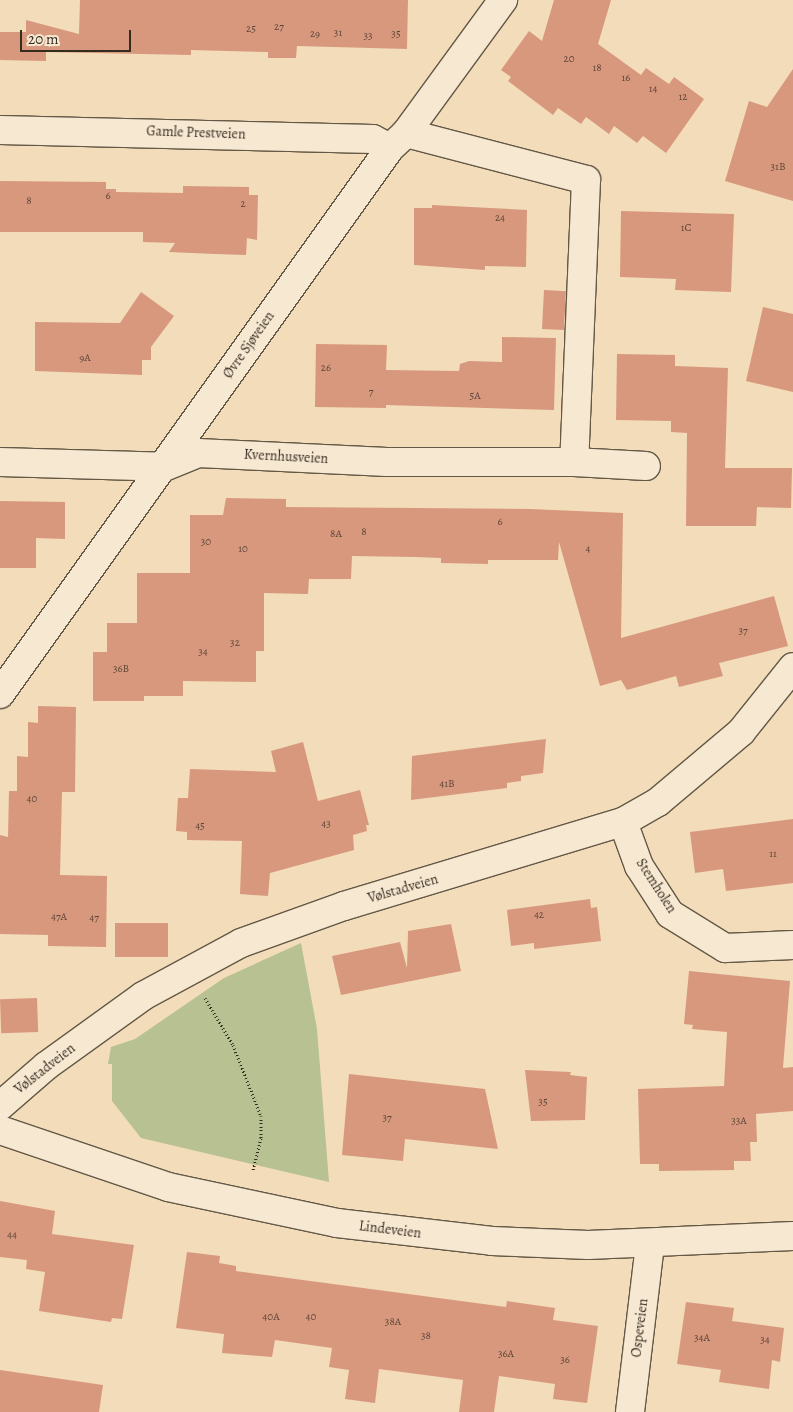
<!DOCTYPE html>
<html>
<head>
<meta charset="utf-8">
<style>
  body { margin:0 }
  #map { position:relative; width:793px; height:1412px; overflow:hidden; background:#f2dcb9; font-family:Alegreya,serif }
  div>[style] { position:absolute }
  [style*='--x'] { left:calc(var(--x)*1px); top:calc(var(--y)*1px); width:calc(var(--w)*1px); rotate:calc(var(--a)*1deg) }
  .green>* { inset:0; background:#b7c191 }
  .building>* { inset:0; background:#d8987e; transform-origin:0 0 }
  .path>* { height:3px; margin-top:-1.5px; transform-origin:0; background:repeating-linear-gradient(90deg,#352c20 0 1px,transparent 0 3.5px) }
  .roads { filter:drop-shadow(1px 0 #645846) drop-shadow(-1px 0 #645846) drop-shadow(0 1px #645846) drop-shadow(0 -1px #645846) }
  .minor>* { height:28px; margin:-14px; padding:0 14px; transform-origin:14px; border-radius:14px; background:#f7e8d2 }
  span { translate:-50% -50%; white-space:nowrap; text-align:center; line-height:1.15; -webkit-text-stroke:4.5px #f7e8d2; paint-order:stroke }
  .number-label { font-size:11px; color:#5e4738 }
  .number-label span { -webkit-text-stroke-width:0 }
  .street-label { font-size:14px; color:#352c20 }
  .scale { position:absolute; left:20px; top:30px; width:111px; height:22px; box-sizing:border-box; border:2px solid #352c20; border-top:0; padding-left:6px; font-size:15px; line-height:18px; white-space:nowrap; color:#352c20; -webkit-text-stroke:4px #f7e8d2; paint-order:stroke }
</style>
</head>
<body>
<div id="map">
  <div class="green">
    <div style="clip-path:polygon(301px 943px,317px 1029px,329px 1182px,141px 1138px,112px 1101px,112px 1064px,108px 1064px,111px 1047px,135px 1039px,224px 978px)"></div>
  </div>
  <div class="building">
    <div style="clip-path:polygon(80px 0,408px 0,407px 49px,297px 46px,296px 58px,268px 58px,268px 52px,191px 50px,191px 55px,46px 52px,46px 61px,0 60px,0 32px,26px 32px,26px 20px,79px 34px)"></div>
    <div style="clip-path:polygon(554px 0,611px 0,598px 44px,641px 75px,646px 68px,669px 84px,674px 77px,704px 99px,666px 153px,643px 136px,637px 143px,614px 126px,609px 134px,586px 117px,581px 124px,558px 108px,553px 115px,508px 81px,511px 77px,501px 70px,529px 31px,542px 41px)"></div>
    <div style="clip-path:polygon(793px 69px,793px 201px,725px 181px,749px 101px,767px 107px)"></div>
    <div style="clip-path:polygon(0 181px,106px 182px,106px 189px,116px 189px,116px 192px,183px 193px,183px 186px,249px 187px,249px 195px,258px 195px,257px 240px,247px 238px,246px 255px,215px 254px,169px 252px,175px 243px,143px 242px,143px 232px,0 232px)"></div>
    <div style="clip-path:polygon(432px 205px,527px 210px,526px 267px,485px 266px,485px 270px,414px 265px,414px 208px,432px 208px)"></div>
    <div style="clip-path:polygon(621px 211px,734px 214px,731px 292px,675px 290px,676px 279px,620px 277px)"></div>
    <div style="left:544px;top:290px;width:22px;height:39px;rotate:3deg"></div>
    <div style="clip-path:polygon(141px 292px,174px 316px,151px 347px,151px 360px,142px 360px,142px 375px,35px 371px,35px 322px,120px 323px)"></div>
    <div style="clip-path:polygon(763px 307px,793px 314px,793px 392px,746px 381px)"></div>
    <div style="clip-path:polygon(502px 337px,556px 338px,554px 410px,386px 405px,386px 408px,315px 407px,316px 344px,387px 345px,386px 370px,459px 371px,460px 364px,469px 361px,502px 362px)"></div>
    <div style="clip-path:polygon(617px 354px,675px 355px,675px 366px,728px 368px,725px 468px,792px 468px,791px 508px,757px 507px,756px 526px,686px 526px,687px 433px,671px 432px,671px 421px,616px 420px)"></div>
    <div style="clip-path:polygon(226px 498px,286px 499px,286px 507px,530px 509px,623px 513px,621px 638px,774px 596px,788px 646px,719px 663px,723px 676px,679px 687px,676px 676px,627px 690px,621px 680px,600px 686px,559px 542px,558px 560px,488px 560px,488px 564px,441px 563px,441px 558px,415px 557px,352px 556px,351px 579px,309px 579px,308px 594px,264px 593px,264px 651px,256px 651px,256px 682px,183px 681px,183px 696px,144px 696px,144px 701px,93px 701px,93px 652px,107px 652px,107px 623px,137px 623px,137px 573px,190px 573px,190px 515px,223px 515px)"></div>
    <div style="clip-path:polygon(0 501px,65px 502px,65px 539px,36px 538px,36px 568px,0 568px)"></div>
    <div style="clip-path:polygon(38px 706px,76px 707px,75px 792px,62px 792px,60px 875px,107px 876px,106px 947px,48px 946px,48px 935px,0 934px,0 835px,8px 837px,9px 791px,17px 791px,17px 756px,28px 757px,28px 722px,38px 723px)"></div>
    <div style="clip-path:polygon(546px 739px,543px 773px,521px 776px,521px 781px,507px 783px,507px 788px,411px 800px,412px 756px)"></div>
    <div style="clip-path:polygon(303px 742px,318px 801px,360px 790px,369px 825px,366px 825px,367px 831px,353px 835px,354px 850px,270px 873px,268px 896px,240px 894px,242px 841px,187px 840px,187px 832px,176px 831px,178px 798px,188px 798px,190px 769px,276px 772px,271px 751px)"></div>
    <div style="clip-path:polygon(793px 819px,793px 883px,726px 891px,723px 869px,695px 873px,690px 832px)"></div>
    <div style="clip-path:polygon(590px 899px,591px 908px,597px 907px,601px 941px,534px 949px,534px 943px,511px 946px,507px 910px)"></div>
    <div style="left:115px;top:923px;width:53px;height:34px"></div>
    <div style="clip-path:polygon(451px 924px,461px 971px,341px 995px,332px 956px,400px 942px,407px 968px,408px 931px)"></div>
    <div style="clip-path:polygon(689px 971px,790px 981px,783px 1068px,793px 1067px,793px 1111px,756px 1114px,757px 1142px,750px 1142px,751px 1161px,734px 1161px,734px 1170px,659px 1171px,659px 1164px,640px 1164px,638px 1089px,724px 1086px,727px 1032px,692px 1029px,693px 1025px,684px 1024px)"></div>
    <div style="left:37px;top:998px;width:34px;height:37px;rotate:88deg"></div>
    <div style="clip-path:polygon(525px 1070px,571px 1072px,570px 1075px,587px 1077px,585px 1120px,531px 1121px)"></div>
    <div style="clip-path:polygon(349px 1074px,485px 1089px,498px 1149px,405px 1139px,403px 1161px,342px 1155px)"></div>
    <div style="clip-path:polygon(0 1201px,55px 1211px,52px 1234px,134px 1245px,122px 1319px,112px 1318px,111px 1322px,39px 1311px,45px 1272px,26px 1269px,27px 1260px,0 1257px)"></div>
    <div style="clip-path:polygon(187px 1252px,220px 1256px,219px 1263px,236px 1266px,236px 1271px,506px 1307px,507px 1301px,555px 1308px,553px 1320px,598px 1326px,587px 1403px,553px 1399px,555px 1384px,499px 1376px,494px 1412px,459px 1412px,463px 1380px,379px 1369px,375px 1403px,345px 1399px,349px 1370px,329px 1367px,332px 1348px,275px 1340px,272px 1357px,222px 1353px,224px 1334px,176px 1328px)"></div>
    <div style="clip-path:polygon(686px 1302px,734px 1308px,732px 1321px,784px 1328px,780px 1362px,772px 1360px,769px 1389px,719px 1382px,721px 1370px,677px 1364px)"></div>
    <div style="clip-path:polygon(0 1370px,103px 1385px,99px 1412px,0 1412px)"></div>
  </div>
  <div class="path">
    <div style="--x:205;--y:998;--w:55;--a:59.2"></div>
    <div style="--x:233;--y:1045;--w:76;--a:68.5"></div>
    <div style="--x:261;--y:1116;--w:22;--a:90"></div>
    <div style="--x:261;--y:1138;--w:33;--a:104"></div>
  </div>
  <div class="roads">
    <div class="minor">
      <div style="--x:0;--y:130;--w:373;--a:1.4"></div>
      <div style="--x:373;--y:139;--w:19;--a:28"></div>
      <div style="--x:406;--y:133;--w:186;--a:14.6"></div>
      <div style="--x:586;--y:180;--w:282;--a:92.4"></div>
      <div style="--x:0;--y:462;--w:164;--a:1.7"></div>
      <div style="--x:164;--y:467;--w:37;--a:-22"></div>
      <div style="--x:198;--y:453;--w:189;--a:2.7"></div>
      <div style="--x:387;--y:462;--w:187;--a:0"></div>
      <div style="--x:574;--y:462;--w:72;--a:3.2"></div>
      <div style="--x:0;--y:694;--w:671;--a:-54.46"></div>
      <div style="--x:390;--y:148;--w:22;--a:-43"></div>
      <div style="--x:406;--y:133;--w:165;--a:-53.9"></div>
      <div style="--x:623;--y:822;--w:47;--a:70"></div>
      <div style="--x:639;--y:866;--w:57;--a:57.1"></div>
      <div style="--x:670;--y:914;--w:65;--a:31.7"></div>
      <div style="--x:725;--y:948;--w:68;--a:-2.5"></div>
      <div style="--x:0;--y:1106;--w:61;--a:-41"></div>
      <div style="--x:46;--y:1066;--w:120;--a:-35.8"></div>
      <div style="--x:143;--y:996;--w:111;--a:-28.4"></div>
      <div style="--x:241;--y:943;--w:109;--a:-19.8"></div>
      <div style="--x:344;--y:906;--w:291;--a:-16.8"></div>
      <div style="--x:623;--y:822;--w:40;--a:-29.7"></div>
      <div style="--x:658;--y:802;--w:109;--a:-40.1"></div>
      <div style="--x:741;--y:732;--w:83;--a:-51.3"></div>
      <div style="--x:0;--y:1130;--w:177;--a:18.7"></div>
      <div style="--x:168;--y:1187;--w:173;--a:12"></div>
      <div style="--x:337;--y:1223;--w:156;--a:6.6"></div>
      <div style="--x:492;--y:1241;--w:96;--a:2.4"></div>
      <div style="--x:588;--y:1245;--w:205;--a:-2.5"></div>
      <div style="--x:630;--y:1412;--w:169;--a:-83.2"></div>
    </div>
  </div>
  <div class="number-label">
    <span style="left:279px;top:27px">27</span>
    <span style="left:251px;top:29px">25</span>
    <span style="left:338px;top:33px">31</span>
    <span style="left:315px;top:34px">29</span>
    <span style="left:396px;top:34px">35</span>
    <span style="left:368px;top:36px">33</span>
    <span style="left:569px;top:59px">20</span>
    <span style="left:597px;top:68px">18</span>
    <span style="left:626px;top:78px">16</span>
    <span style="left:653px;top:89px">14</span>
    <span style="left:683px;top:97px">12</span>
    <span style="left:778px;top:167px">31B</span>
    <span style="left:108px;top:196px">6</span>
    <span style="left:29px;top:201px">8</span>
    <span style="left:243px;top:204px">2</span>
    <span style="left:500px;top:218px">24</span>
    <span style="left:686px;top:228px">1C</span>
    <span style="left:85px;top:358px">9A</span>
    <span style="left:326px;top:368px">26</span>
    <span style="left:371px;top:392px">7</span>
    <span style="left:475px;top:396px">5A</span>
    <span style="left:500px;top:522px">6</span>
    <span style="left:364px;top:532px">8</span>
    <span style="left:336px;top:534px">8A</span>
    <span style="left:206px;top:542px">30</span>
    <span style="left:243px;top:549px">10</span>
    <span style="left:588px;top:549px">4</span>
    <span style="left:743px;top:631px">37</span>
    <span style="left:235px;top:643px">32</span>
    <span style="left:203px;top:652px">34</span>
    <span style="left:121px;top:669px">36B</span>
    <span style="left:447px;top:784px">41B</span>
    <span style="left:32px;top:799px">40</span>
    <span style="left:326px;top:824px">43</span>
    <span style="left:200px;top:826px">45</span>
    <span style="left:773px;top:854px">11</span>
    <span style="left:539px;top:915px">42</span>
    <span style="left:59px;top:917px">47A</span>
    <span style="left:94px;top:918px">47</span>
    <span style="left:543px;top:1102px">35</span>
    <span style="left:387px;top:1118px">37</span>
    <span style="left:739px;top:1121px">33A</span>
    <span style="left:12px;top:1235px">44</span>
    <span style="left:271px;top:1317px">40A</span>
    <span style="left:311px;top:1317px">40</span>
    <span style="left:393px;top:1322px">38A</span>
    <span style="left:426px;top:1336px">38</span>
    <span style="left:702px;top:1338px">34A</span>
    <span style="left:765px;top:1340px">34</span>
    <span style="left:506px;top:1354px">36A</span>
    <span style="left:565px;top:1360px">36</span>
  </div>
  <div class="street-label">
    <span style="left:196px;top:133px;rotate:2deg">Gamle Prestveien</span>
    <span style="left:249px;top:345px;rotate:-55deg">Øvre Sjøveien</span>
    <span style="left:286px;top:457px;rotate:3deg">Kvernhusveien</span>
    <span style="left:656px;top:886px;rotate:57deg">Stemholen</span>
    <span style="left:403px;top:889px;rotate:-16deg">Vølstadveien</span>
    <span style="left:45px;top:1069px;rotate:-38deg">Vølstadveien</span>
    <span style="left:390px;top:1230px;rotate:7deg">Lindeveien</span>
    <span style="left:640px;top:1328px;rotate:-83deg">Ospeveien</span>
  </div>
  <div class="scale">20 m</div>
</div>
</body>
</html>
